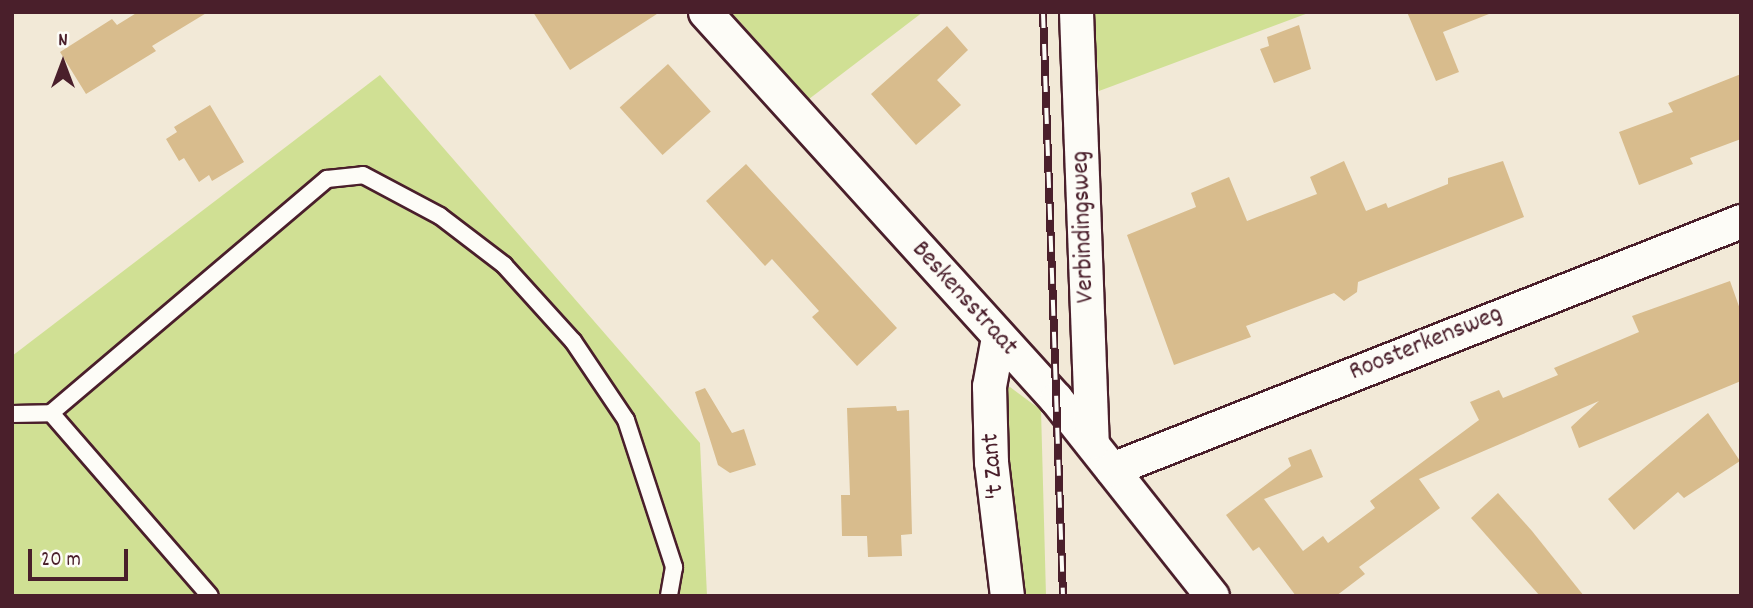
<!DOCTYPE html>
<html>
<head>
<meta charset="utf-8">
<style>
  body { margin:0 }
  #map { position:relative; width:1753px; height:608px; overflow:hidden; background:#f2e9d7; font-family:Dekko,sans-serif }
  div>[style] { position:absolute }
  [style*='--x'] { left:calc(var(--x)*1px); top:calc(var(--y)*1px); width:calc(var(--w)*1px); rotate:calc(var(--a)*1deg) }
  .green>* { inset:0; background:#d0e094 }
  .building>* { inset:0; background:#d8bc8d; transform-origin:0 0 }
  .roads { filter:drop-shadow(2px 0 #4a1f2b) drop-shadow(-2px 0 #4a1f2b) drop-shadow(0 2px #4a1f2b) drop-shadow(0 -2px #4a1f2b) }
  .lane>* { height:16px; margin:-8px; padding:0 8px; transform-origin:8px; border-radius:8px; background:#fdfcf7 }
  .street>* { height:33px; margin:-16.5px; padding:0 16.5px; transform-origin:16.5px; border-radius:16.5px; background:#fdfcf7 }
  .rail>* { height:8px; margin-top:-4px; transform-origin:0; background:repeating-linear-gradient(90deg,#fdfcf7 0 16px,#4a1f2b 0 32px); box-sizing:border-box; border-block:2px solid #4a1f2b }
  span { translate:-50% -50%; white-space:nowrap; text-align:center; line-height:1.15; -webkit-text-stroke:5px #fdfcf7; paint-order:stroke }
  .street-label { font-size:26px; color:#4a1f2b }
  .frame { position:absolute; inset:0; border:14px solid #4a1f2b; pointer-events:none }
  .north { position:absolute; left:28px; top:28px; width:70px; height:70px; -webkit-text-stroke:5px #fdfcf7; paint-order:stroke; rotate:0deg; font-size:19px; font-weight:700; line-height:28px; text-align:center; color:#4a1f2b }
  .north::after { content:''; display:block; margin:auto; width:24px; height:32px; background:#4a1f2b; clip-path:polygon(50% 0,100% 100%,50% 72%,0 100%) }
  .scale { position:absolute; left:28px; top:549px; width:100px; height:32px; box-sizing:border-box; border:4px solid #4a1f2b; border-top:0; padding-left:9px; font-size:21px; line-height:24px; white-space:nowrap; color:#4a1f2b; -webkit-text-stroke:5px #fdfcf7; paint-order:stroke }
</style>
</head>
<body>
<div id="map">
  <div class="green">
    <div style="clip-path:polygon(731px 12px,923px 12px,809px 99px)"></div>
    <div style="clip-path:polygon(1094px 12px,1311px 12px,1099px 91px)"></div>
    <div style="clip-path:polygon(380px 75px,700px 443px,707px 596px,12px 596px,12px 356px)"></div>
    <div style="clip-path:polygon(1010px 387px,1041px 410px,1046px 596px,1018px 596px,1004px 390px)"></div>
  </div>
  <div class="building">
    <div style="clip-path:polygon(138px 12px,208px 12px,152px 46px,156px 51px,86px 94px,60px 52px,112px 19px,117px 25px)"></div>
    <div style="clip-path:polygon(533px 12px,660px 12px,570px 70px)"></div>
    <div style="clip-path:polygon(1407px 12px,1488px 12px,1489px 14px,1443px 32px,1459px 72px,1436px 81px)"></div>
    <div style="clip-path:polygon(1299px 25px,1311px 69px,1274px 83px,1260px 49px,1269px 46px,1267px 37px)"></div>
    <div style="clip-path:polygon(947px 26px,968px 50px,937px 80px,961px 105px,916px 145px,871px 94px)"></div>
    <div style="left:668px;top:64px;width:64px;height:65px;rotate:48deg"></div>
    <div style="clip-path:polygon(1741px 74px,1741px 139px,1690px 158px,1693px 164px,1639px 185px,1619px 132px,1673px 112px,1668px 103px)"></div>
    <div style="clip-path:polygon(210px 105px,244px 162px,212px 181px,209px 175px,199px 182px,184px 158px,179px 161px,166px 139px,177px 132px,174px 127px)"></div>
    <div style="clip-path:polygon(1344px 161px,1366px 211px,1386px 203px,1388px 208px,1448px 184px,1448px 178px,1503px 161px,1524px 217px,1358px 282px,1357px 292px,1344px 301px,1334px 293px,1246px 326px,1251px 337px,1174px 365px,1127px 235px,1196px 207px,1191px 193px,1229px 177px,1247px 221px,1317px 194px,1310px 177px)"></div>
    <div style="clip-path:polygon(746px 164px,897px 328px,857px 366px,812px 317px,819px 311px,772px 259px,765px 266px,706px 201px)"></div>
    <div style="clip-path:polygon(1730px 281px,1741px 312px,1741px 381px,1579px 448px,1571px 427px,1599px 401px,1419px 479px,1440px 508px,1359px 567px,1365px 574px,1336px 596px,1296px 596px,1259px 547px,1253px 551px,1226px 515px,1291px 466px,1288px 458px,1311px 449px,1323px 477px,1264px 499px,1303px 551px,1323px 536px,1328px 543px,1375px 508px,1370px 501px,1479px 420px,1470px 402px,1499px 390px,1503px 398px,1558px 375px,1554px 368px,1639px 332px,1632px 316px)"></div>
    <div style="clip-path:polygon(705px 388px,732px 433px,744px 429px,756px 465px,730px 473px,718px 465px,695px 392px)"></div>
    <div style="clip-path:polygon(896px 406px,897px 411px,909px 410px,912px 534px,901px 535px,902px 556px,868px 557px,867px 536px,842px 536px,841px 495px,850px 495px,847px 408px)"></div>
    <div style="clip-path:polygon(1708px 413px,1740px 461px,1684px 498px,1678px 492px,1634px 530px,1608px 499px)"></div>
    <div style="clip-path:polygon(1498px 493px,1532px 531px,1584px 596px,1540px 596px,1471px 518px)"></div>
  </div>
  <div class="roads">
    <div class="lane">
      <div style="--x:51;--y:413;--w:242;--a:49"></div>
      <div style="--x:12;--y:414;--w:39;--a:-1"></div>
      <div style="--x:51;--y:413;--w:362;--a:-40.3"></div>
      <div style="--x:327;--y:179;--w:36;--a:-6"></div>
      <div style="--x:363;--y:175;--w:87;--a:28"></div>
      <div style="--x:440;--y:216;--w:81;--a:37.4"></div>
      <div style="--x:504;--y:265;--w:103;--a:47.8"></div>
      <div style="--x:573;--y:341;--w:95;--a:56.1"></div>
      <div style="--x:626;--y:420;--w:155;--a:71.9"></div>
      <div style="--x:674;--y:567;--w:29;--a:100"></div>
    </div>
    <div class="street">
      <div style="--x:705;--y:12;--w:522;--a:47.79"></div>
      <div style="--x:1056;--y:399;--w:251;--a:51.6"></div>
      <div style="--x:1076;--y:12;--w:430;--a:87.9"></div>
      <div style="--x:998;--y:337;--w:50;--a:100.4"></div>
      <div style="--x:989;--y:386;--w:76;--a:88.5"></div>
      <div style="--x:991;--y:462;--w:135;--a:83.2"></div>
      <div style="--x:1112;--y:469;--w:676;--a:-21.52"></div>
    </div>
  </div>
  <div class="rail">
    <div style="--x:1043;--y:12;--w:584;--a:88.04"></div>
  </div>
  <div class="street-label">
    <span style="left:1084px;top:227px;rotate:-92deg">Verbindingsweg</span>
    <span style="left:964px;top:299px;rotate:48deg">Beskensstraat</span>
    <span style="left:1426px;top:344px;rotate:-22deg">Roosterkensweg</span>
    <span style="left:994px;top:466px;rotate:-95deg">'t Zant</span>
  </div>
  <div class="frame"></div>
  <div class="north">N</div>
  <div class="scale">20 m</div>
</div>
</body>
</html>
